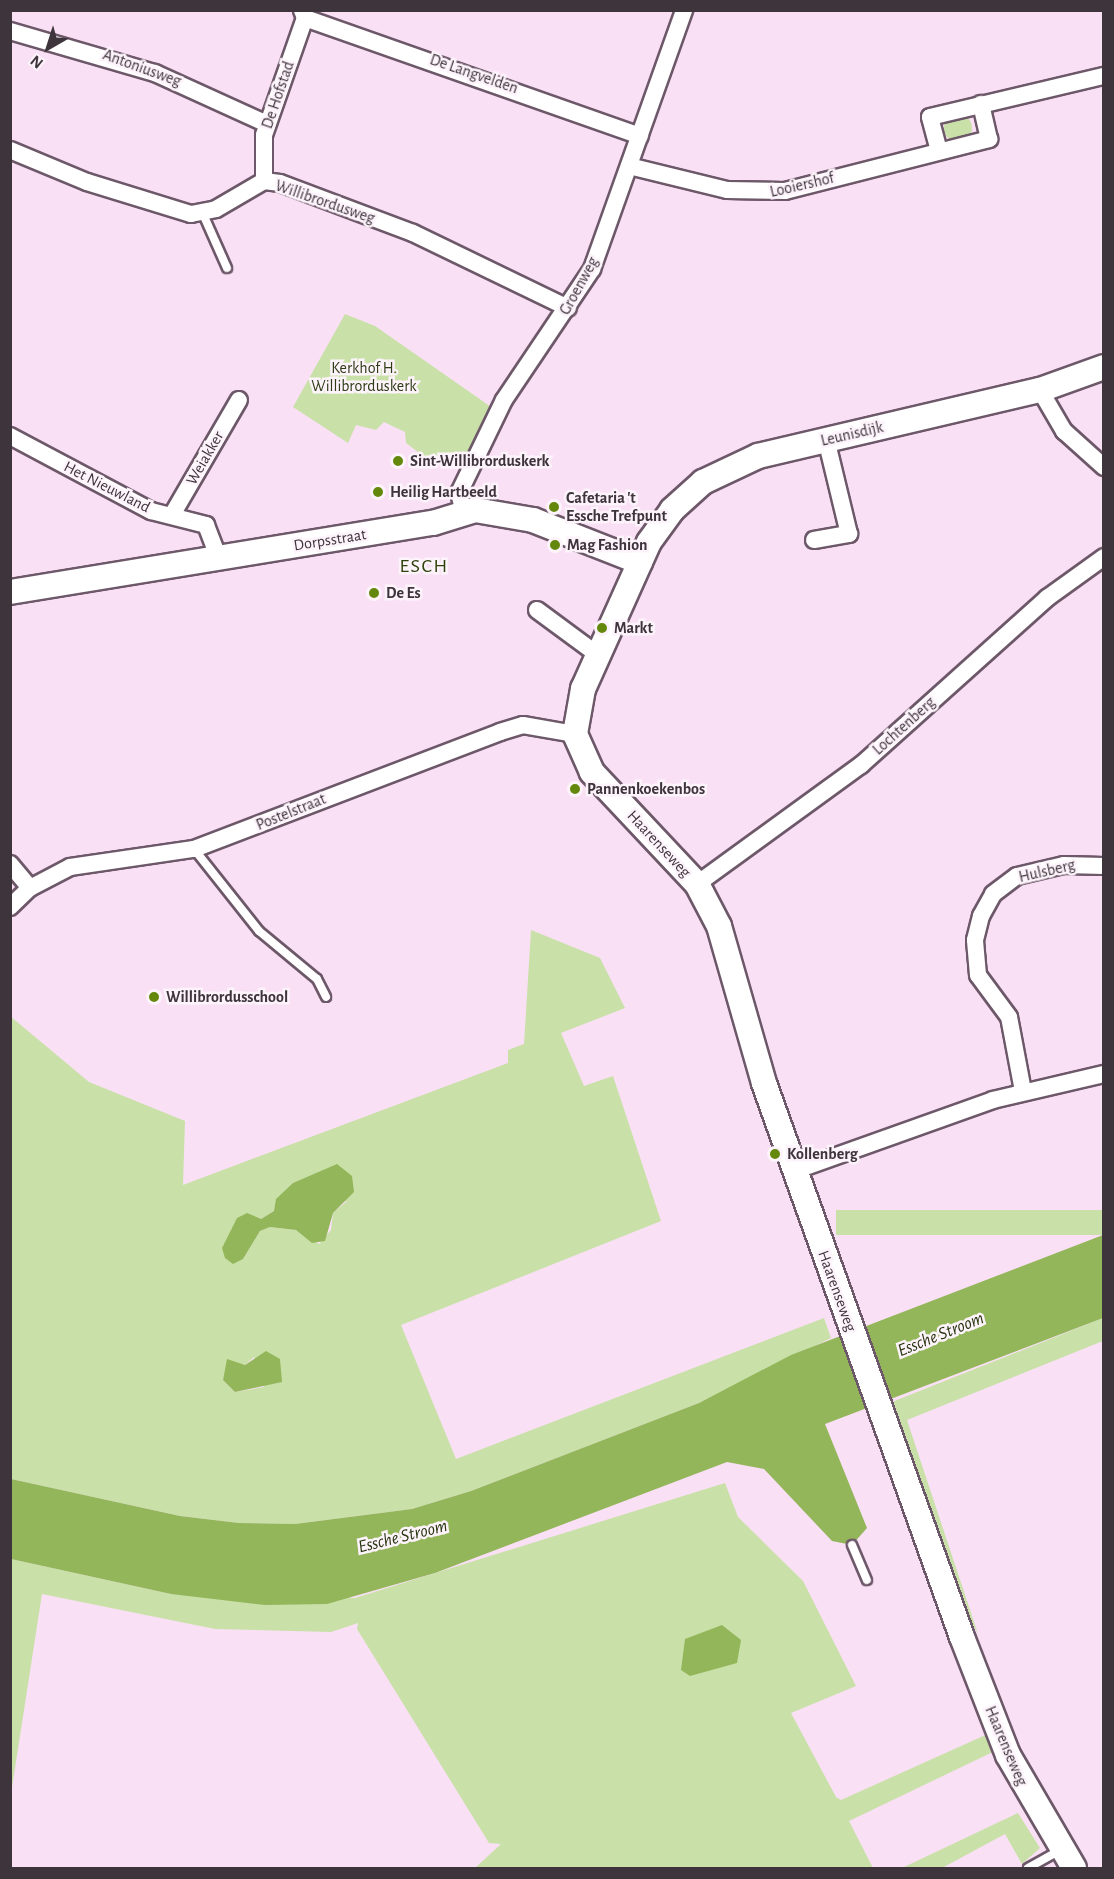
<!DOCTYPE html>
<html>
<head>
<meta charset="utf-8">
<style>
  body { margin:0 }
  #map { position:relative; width:1114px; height:1879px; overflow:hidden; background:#f9e0f4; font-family:"Alegreya Sans",sans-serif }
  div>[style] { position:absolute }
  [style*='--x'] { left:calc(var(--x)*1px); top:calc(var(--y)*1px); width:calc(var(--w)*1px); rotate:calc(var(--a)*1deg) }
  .green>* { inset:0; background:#c9e1a8; transform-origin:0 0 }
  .round { border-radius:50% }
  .water>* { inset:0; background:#94b65b }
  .roads { filter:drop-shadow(2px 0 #6d5869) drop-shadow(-2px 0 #6d5869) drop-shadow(0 2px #6d5869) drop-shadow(0 -2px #6d5869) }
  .lane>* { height:8px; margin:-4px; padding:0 4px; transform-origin:4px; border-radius:4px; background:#fff }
  .street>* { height:16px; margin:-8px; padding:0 8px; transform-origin:8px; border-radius:8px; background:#fff }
  .secondary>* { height:24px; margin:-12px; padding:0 12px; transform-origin:12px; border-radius:12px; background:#fff }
  .dots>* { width:16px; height:16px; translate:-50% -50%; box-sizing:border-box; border:3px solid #fdf3fb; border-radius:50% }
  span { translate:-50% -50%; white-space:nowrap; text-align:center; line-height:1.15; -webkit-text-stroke:5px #fdf3fb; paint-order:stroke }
  .street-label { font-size:16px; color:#3e343c }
  .park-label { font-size:16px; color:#2e3c16 }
  .poi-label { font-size:16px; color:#3e343c; font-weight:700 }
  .left { translate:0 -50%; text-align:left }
  .water-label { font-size:18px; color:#283610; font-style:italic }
  .quarter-label { font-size:20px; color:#2f410b; letter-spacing:1.5px }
  .frame { position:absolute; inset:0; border:12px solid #3e343c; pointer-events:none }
  .north { position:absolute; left:18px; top:18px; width:60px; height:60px; -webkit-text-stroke:4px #fdf3fb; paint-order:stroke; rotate:219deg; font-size:16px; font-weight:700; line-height:24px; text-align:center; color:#3e343c }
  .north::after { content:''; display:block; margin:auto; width:21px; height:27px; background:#3e343c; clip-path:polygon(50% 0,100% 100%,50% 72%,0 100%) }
</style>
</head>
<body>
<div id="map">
  <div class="green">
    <div class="round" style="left:944px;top:114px;width:28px;height:28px"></div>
    <div style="clip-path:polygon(345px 314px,375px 326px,494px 409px,464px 472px,434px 454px,430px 461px,406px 443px,405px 432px,384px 422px,376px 430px,356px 425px,348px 443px,293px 407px)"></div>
    <div style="clip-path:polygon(evenodd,531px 930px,600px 958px,625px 1008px,561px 1033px,584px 1086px,613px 1076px,661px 1221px,401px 1325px,456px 1459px,824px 1318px,831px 1338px,699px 1403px,471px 1491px,412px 1509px,295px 1524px,239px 1523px,180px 1516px,11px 1479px,10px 1016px,89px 1082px,185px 1121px,183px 1185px,508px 1063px,508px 1050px,524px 1044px,531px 930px,347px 1201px,333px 1213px,331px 1230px,319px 1244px,296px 1230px,270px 1227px,260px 1231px,243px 1259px,227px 1239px,274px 1211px,347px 1201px,531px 930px,254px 1357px,264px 1387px,235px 1392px,223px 1380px,225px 1372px,234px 1362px,245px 1365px,254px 1357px)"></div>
    <div style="left:1103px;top:1210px;width:25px;height:267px;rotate:90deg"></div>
    <div style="clip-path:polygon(1103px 1318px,1103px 1341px,907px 1420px,978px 1634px,954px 1590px,887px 1404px)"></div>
    <div style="clip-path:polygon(725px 1483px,738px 1517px,803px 1581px,856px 1686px,791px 1713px,836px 1797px,841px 1800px,990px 1733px,997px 1750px,849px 1821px,873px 1868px,475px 1868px,501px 1844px,489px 1843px,357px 1629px,358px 1623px,331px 1632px,215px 1629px,42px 1594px,11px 1794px,11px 1559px,171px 1594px,355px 1598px)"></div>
    <div style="clip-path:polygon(1018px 1813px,1040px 1848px,1022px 1864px,1005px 1834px,942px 1868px,902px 1868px)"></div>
  </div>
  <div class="water">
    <div style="clip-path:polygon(337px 1164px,352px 1176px,354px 1192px,333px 1213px,325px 1241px,312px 1243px,296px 1230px,270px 1227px,260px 1231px,243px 1259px,233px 1264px,225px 1258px,222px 1248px,237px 1218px,247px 1213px,261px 1219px,274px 1211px,276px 1199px,293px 1183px)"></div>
    <div style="clip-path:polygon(1103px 1235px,1103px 1318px,825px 1424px,867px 1528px,852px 1545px,832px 1541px,764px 1469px,727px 1462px,435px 1573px,327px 1604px,265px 1605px,171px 1594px,11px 1559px,11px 1479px,180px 1516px,239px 1523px,295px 1524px,412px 1509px,471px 1491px,699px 1403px,791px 1355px)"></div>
    <div style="clip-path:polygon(266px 1351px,280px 1359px,282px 1382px,235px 1392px,223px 1380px,227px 1359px,245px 1365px)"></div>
    <div style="clip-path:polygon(722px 1625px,741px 1640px,737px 1663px,690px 1676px,681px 1670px,685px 1639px)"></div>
  </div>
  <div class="roads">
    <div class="lane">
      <div style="--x:203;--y:214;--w:59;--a:66"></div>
      <div style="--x:194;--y:849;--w:105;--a:51.6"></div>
      <div style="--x:259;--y:931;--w:75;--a:39.6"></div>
      <div style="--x:317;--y:979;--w:20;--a:63"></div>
      <div style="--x:852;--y:1545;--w:38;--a:67"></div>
      <div style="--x:1028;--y:1868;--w:37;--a:-29"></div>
    </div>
    <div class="street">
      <div style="--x:305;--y:18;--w:355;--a:19.4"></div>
      <div style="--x:10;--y:31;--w:151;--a:16.2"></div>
      <div style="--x:155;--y:73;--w:123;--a:24.5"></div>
      <div style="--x:10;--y:150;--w:83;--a:22.6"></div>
      <div style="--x:87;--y:182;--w:109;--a:17.1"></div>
      <div style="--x:191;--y:214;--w:25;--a:-11"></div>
      <div style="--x:216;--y:209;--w:56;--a:-30.3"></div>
      <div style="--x:264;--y:181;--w:16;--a:7"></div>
      <div style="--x:280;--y:183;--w:142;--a:20.6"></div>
      <div style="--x:413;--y:233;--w:172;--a:25.8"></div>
      <div style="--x:939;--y:151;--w:35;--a:-105"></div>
      <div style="--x:930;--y:117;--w:179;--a:-13.3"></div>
      <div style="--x:629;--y:166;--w:101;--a:13.8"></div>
      <div style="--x:727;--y:190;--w:58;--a:1"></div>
      <div style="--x:785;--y:191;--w:211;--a:-14.3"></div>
      <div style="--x:989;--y:139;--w:36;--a:-103"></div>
      <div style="--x:264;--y:181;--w:46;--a:-90"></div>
      <div style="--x:264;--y:135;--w:124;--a:-70.7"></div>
      <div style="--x:305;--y:18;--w:9;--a:-111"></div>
      <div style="--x:1040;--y:390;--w:48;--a:59.7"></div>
      <div style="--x:1064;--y:431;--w:54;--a:42"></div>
      <div style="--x:10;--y:436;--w:160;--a:28"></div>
      <div style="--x:151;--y:511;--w:57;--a:14.3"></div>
      <div style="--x:206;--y:525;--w:36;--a:69"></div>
      <div style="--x:464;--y:512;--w:20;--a:-105"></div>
      <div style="--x:459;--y:493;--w:103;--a:-64.2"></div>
      <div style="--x:504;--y:400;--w:158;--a:-56.1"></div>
      <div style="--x:592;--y:269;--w:275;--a:-70.4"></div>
      <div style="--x:172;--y:515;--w:133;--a:-59.8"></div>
      <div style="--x:814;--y:540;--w:36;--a:-10"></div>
      <div style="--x:849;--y:534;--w:98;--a:-103.6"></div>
      <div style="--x:537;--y:610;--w:76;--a:36.4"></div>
      <div style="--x:10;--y:864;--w:31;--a:50"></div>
      <div style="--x:697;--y:884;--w:203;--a:-36"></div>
      <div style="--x:861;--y:765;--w:250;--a:-41.9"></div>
      <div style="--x:1047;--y:598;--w:70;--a:-35.7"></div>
      <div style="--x:10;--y:907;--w:28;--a:-44"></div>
      <div style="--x:30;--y:888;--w:45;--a:-27.7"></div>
      <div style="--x:70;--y:867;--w:125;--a:-8.3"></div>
      <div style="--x:194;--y:849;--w:328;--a:-20.9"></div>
      <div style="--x:500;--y:732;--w:24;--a:-17"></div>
      <div style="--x:523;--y:725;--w:53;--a:9.8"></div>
      <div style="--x:1023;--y:1091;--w:75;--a:-100.7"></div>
      <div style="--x:1009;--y:1017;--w:52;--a:-126.4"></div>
      <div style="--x:978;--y:975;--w:35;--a:-95"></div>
      <div style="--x:975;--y:940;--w:25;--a:-76"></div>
      <div style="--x:981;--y:916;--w:25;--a:-61"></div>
      <div style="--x:993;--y:894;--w:30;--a:-37"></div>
      <div style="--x:1017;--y:876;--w:48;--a:-13.2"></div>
      <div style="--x:1064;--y:865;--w:40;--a:1.4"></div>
      <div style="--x:794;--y:1171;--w:211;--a:-19.6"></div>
      <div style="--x:993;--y:1100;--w:114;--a:-13.2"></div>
    </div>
    <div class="secondary">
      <div style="--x:10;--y:592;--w:429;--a:-9.3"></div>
      <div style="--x:433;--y:523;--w:44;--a:-17.2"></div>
      <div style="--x:475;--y:510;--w:59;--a:9.8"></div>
      <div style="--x:533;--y:520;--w:115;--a:21.4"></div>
      <div style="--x:1074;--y:1868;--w:131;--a:-120.3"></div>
      <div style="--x:1008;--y:1755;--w:127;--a:-111.3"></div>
      <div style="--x:962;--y:1637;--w:588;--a:-109.67"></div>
      <div style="--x:764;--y:1083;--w:163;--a:-106"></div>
      <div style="--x:719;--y:926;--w:47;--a:-117.6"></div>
      <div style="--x:697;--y:884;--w:154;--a:-133.2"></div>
      <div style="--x:592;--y:772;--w:42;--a:-114.1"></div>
      <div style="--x:575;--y:734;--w:46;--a:-79.9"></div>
      <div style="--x:583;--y:689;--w:161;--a:-65.8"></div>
      <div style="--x:649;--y:542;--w:39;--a:-54"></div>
      <div style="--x:672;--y:510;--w:42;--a:-42.1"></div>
      <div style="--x:703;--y:482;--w:61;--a:-25.3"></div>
      <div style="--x:758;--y:456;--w:290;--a:-13.2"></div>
      <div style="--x:1040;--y:390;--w:68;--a:-19.8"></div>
    </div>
  </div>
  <div class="dots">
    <div style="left:398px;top:461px;background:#64880c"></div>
    <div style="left:378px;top:492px;background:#64880c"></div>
    <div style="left:554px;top:507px;background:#64880c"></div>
    <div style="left:555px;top:545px;background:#64880c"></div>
    <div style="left:374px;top:593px;background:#64880c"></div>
    <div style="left:602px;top:628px;background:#64880c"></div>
    <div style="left:575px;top:789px;background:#64880c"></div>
    <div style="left:154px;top:997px;background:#64880c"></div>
    <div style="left:775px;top:1154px;background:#64880c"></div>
  </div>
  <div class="street-label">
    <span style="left:142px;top:68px;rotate:20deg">Antoniusweg</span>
    <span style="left:474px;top:74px;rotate:19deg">De Langvelden</span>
    <span style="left:278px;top:95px;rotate:-71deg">De Hofstad</span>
    <span style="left:802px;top:185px;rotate:-13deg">Looiershof</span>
    <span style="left:325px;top:202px;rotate:19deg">Willibrordusweg</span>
    <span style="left:579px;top:286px;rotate:-61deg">Groenweg</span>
    <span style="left:852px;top:434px;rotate:-13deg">Leunisdijk</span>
    <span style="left:205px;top:458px;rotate:-60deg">Weiakker</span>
    <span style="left:107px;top:487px;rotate:27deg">Het Nieuwland</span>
    <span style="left:330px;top:540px;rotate:-9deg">Dorpsstraat</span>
    <span style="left:904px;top:726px;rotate:-42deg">Lochtenberg</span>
    <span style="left:291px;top:812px;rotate:-22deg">Postelstraat</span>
    <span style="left:659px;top:844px;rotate:47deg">Haarenseweg</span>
    <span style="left:1047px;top:871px;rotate:-13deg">Hulsberg</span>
    <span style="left:837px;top:1291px;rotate:70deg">Haarenseweg</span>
    <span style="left:1006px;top:1746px;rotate:67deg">Haarenseweg</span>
  </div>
  <div class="park-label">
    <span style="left:364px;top:377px">Kerkhof H.<br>Willibrorduskerk</span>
  </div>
  <div class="poi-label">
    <span class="left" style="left:410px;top:461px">Sint-Willibrorduskerk</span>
    <span class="left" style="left:390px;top:492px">Heilig Hartbeeld</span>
    <span class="left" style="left:566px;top:507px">Cafetaria 't<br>Essche Trefpunt</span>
    <span class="left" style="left:567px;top:545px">Mag Fashion</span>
    <span class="left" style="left:386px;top:593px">De Es</span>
    <span class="left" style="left:614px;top:628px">Markt</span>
    <span class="left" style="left:587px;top:789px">Pannenkoekenbos</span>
    <span class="left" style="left:166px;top:997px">Willibrordusschool</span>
    <span class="left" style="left:787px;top:1154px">Kollenberg</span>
  </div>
  <div class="water-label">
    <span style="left:941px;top:1335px;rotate:-22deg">Essche Stroom</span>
    <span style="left:403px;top:1537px;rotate:-14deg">Essche Stroom</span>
  </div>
  <div class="quarter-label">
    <span style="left:424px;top:566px">ESCH</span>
  </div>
  <div class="frame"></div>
  <div class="north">N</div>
</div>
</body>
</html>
